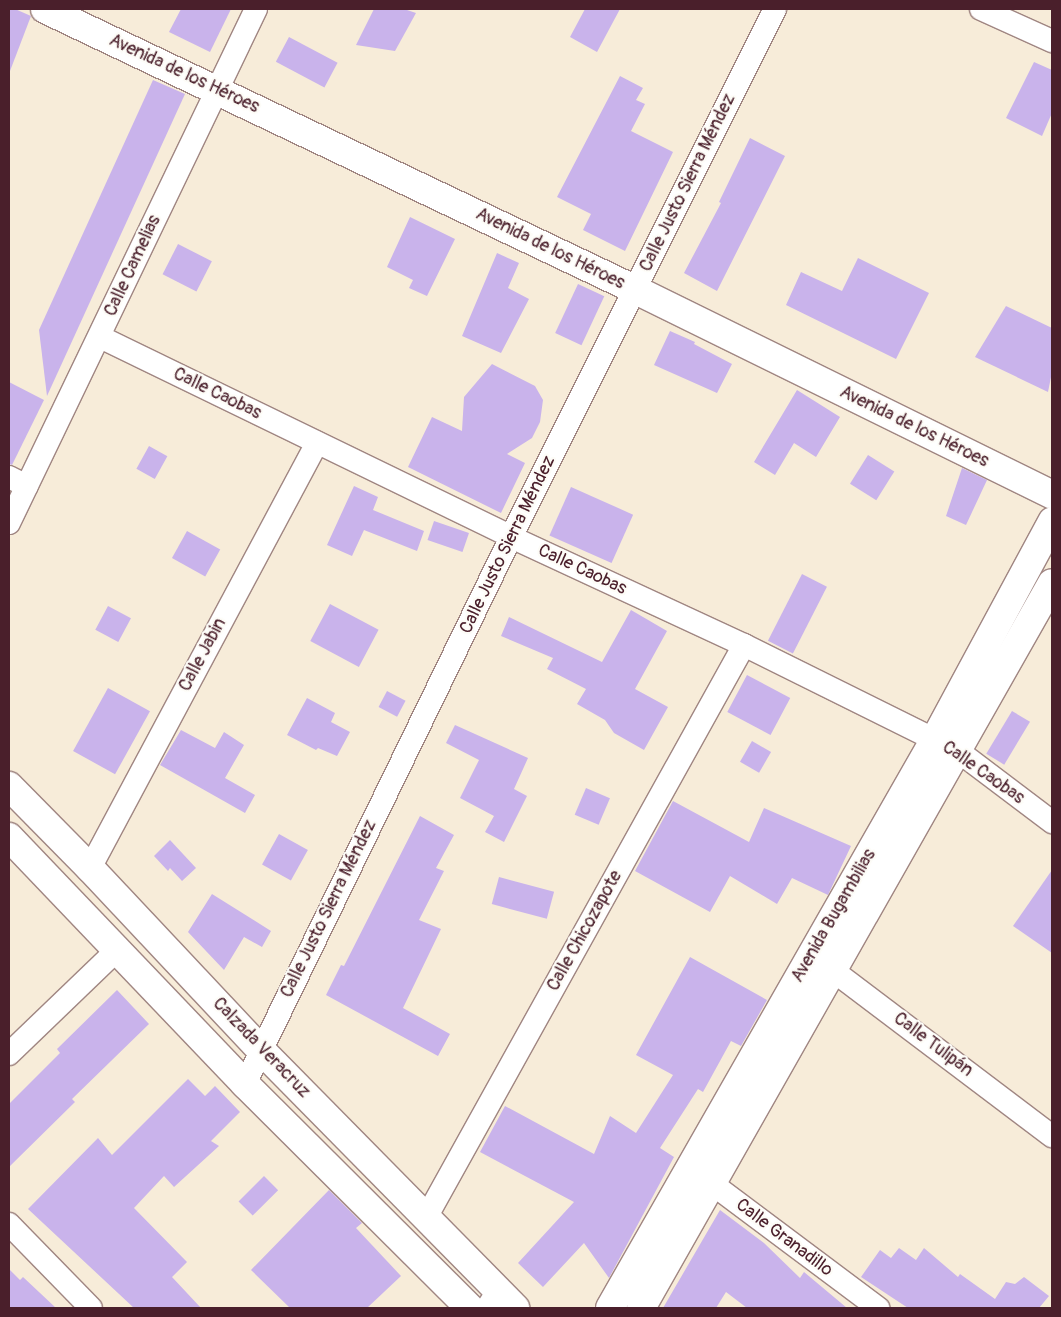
<!DOCTYPE html>
<html>
<head>
<meta charset="utf-8">
<style>
  body { margin:0 }
  #map { position:relative; width:1061px; height:1317px; overflow:hidden; background:#f7ecd9; font-family:Pangolin,sans-serif }
  div>[style] { position:absolute }
  [style*='--x'] { left:calc(var(--x)*1px); top:calc(var(--y)*1px); width:calc(var(--w)*1px); rotate:calc(var(--a)*1deg) }
  .building>* { inset:0; background:#c9b3eb; transform-origin:0 0 }
  .roads { filter:drop-shadow(1px 0 #a08682) drop-shadow(-1px 0 #a08682) drop-shadow(0 1px #a08682) drop-shadow(0 -1px #a08682) }
  .minor>* { height:22px; margin:-11px; padding:0 11px; transform-origin:11px; border-radius:11px; background:#fff }
  .tertiary>* { height:28px; margin:-14px; padding:0 14px; transform-origin:14px; border-radius:14px; background:#fff }
  .secondary>* { height:28px; margin:-14px; padding:0 14px; transform-origin:14px; border-radius:14px; background:#fff }
  span { translate:-50% -50%; white-space:nowrap; text-align:center; line-height:1.15; -webkit-text-stroke:4.5px #fdfcf7; paint-order:stroke }
  .street-label { font-size:18px; color:#4a1f2b }
  .frame { position:absolute; inset:0; border:10px solid #4a1f2b; pointer-events:none }
</style>
</head>
<body>
<div id="map">
  <div class="building">
    <div style="clip-path:polygon(9px 9px,15px 9px,31px 16px,10px 71px)"></div>
    <div style="clip-path:polygon(181px 9px,231px 9px,210px 52px,169px 32px)"></div>
    <div style="clip-path:polygon(374px 9px,404px 9px,416px 13px,395px 51px,356px 45px)"></div>
    <div style="clip-path:polygon(585px 9px,620px 9px,597px 52px,570px 37px)"></div>
    <div style="left:289px;top:37px;width:55px;height:28px;rotate:28deg"></div>
    <div style="clip-path:polygon(1034px 62px,1052px 70px,1052px 113px,1042px 136px,1006px 118px)"></div>
    <div style="clip-path:polygon(620px 76px,643px 88px,636px 100px,645px 104px,631px 131px,673px 152px,625px 251px,583px 230px,591px 214px,557px 197px)"></div>
    <div style="clip-path:polygon(153px 80px,185px 94px,47px 396px,39px 330px)"></div>
    <div style="clip-path:polygon(750px 138px,785px 156px,717px 291px,684px 273px,721px 203px,719px 202px)"></div>
    <div style="clip-path:polygon(410px 217px,455px 239px,427px 296px,409px 288px,413px 280px,387px 267px)"></div>
    <div style="left:178px;top:244px;width:38px;height:34px;rotate:27deg"></div>
    <div style="clip-path:polygon(497px 253px,519px 263px,508px 288px,529px 299px,501px 353px,462px 336px)"></div>
    <div style="clip-path:polygon(858px 258px,929px 293px,896px 359px,786px 305px,801px 272px,842px 291px)"></div>
    <div style="left:578px;top:284px;width:29px;height:54px;rotate:25deg"></div>
    <div style="clip-path:polygon(1006px 306px,1052px 328px,1052px 372px,1048px 392px,975px 357px)"></div>
    <div style="clip-path:polygon(670px 331px,695px 342px,694px 344px,732px 364px,717px 393px,654px 365px)"></div>
    <div style="clip-path:polygon(492px 364px,535px 386px,543px 400px,540px 422px,532px 438px,507px 454px,525px 463px,501px 513px,408px 467px,432px 417px,462px 431px,464px 397px)"></div>
    <div style="clip-path:polygon(9px 382px,44px 400px,12px 465px,9px 464px)"></div>
    <div style="clip-path:polygon(797px 390px,840px 417px,816px 457px,794px 443px,775px 475px,754px 462px)"></div>
    <div style="left:149px;top:446px;width:21px;height:26px;rotate:29deg"></div>
    <div style="left:868px;top:455px;width:31px;height:34px;rotate:32deg"></div>
    <div style="clip-path:polygon(962px 468px,987px 480px,966px 525px,946px 516px)"></div>
    <div style="clip-path:polygon(354px 486px,378px 497px,373px 510px,424px 531px,417px 551px,364px 530px,352px 556px,327px 545px)"></div>
    <div style="left:571px;top:487px;width:68px;height:53px;rotate:24deg"></div>
    <div style="left:434px;top:521px;width:37px;height:20px;rotate:19deg"></div>
    <div style="left:187px;top:531px;width:38px;height:31px;rotate:29deg"></div>
    <div style="left:802px;top:574px;width:28px;height:75px;rotate:27deg"></div>
    <div style="left:330px;top:604px;width:55px;height:42px;rotate:28deg"></div>
    <div style="left:108px;top:606px;width:26px;height:27px;rotate:28deg"></div>
    <div style="clip-path:polygon(631px 610px,667px 631px,635px 689px,668px 707px,644px 750px,614px 733px,605px 720px,577px 704px,586px 689px,547px 669px,553px 658px,501px 636px,509px 617px,602px 662px)"></div>
    <div style="left:747px;top:675px;width:49px;height:42px;rotate:28deg"></div>
    <div style="left:108px;top:688px;width:48px;height:72px;rotate:29deg"></div>
    <div style="left:387px;top:691px;width:21px;height:18px;rotate:28deg"></div>
    <div style="clip-path:polygon(307px 698px,335px 713px,331px 722px,350px 732px,337px 756px,318px 748px,316px 750px,287px 735px)"></div>
    <div style="left:1012px;top:711px;width:21px;height:50px;rotate:31deg"></div>
    <div style="clip-path:polygon(455px 725px,528px 758px,514px 789px,527px 796px,504px 842px,485px 832px,494px 816px,460px 798px,479px 760px,446px 743px)"></div>
    <div style="clip-path:polygon(181px 730px,215px 748px,224px 732px,244px 745px,225px 778px,255px 795px,245px 813px,160px 765px)"></div>
    <div style="left:752px;top:741px;width:22px;height:24px;rotate:30deg"></div>
    <div style="left:586px;top:788px;width:26px;height:29px;rotate:23deg"></div>
    <div style="clip-path:polygon(673px 801px,749px 842px,764px 808px,851px 846px,828px 895px,792px 878px,777px 904px,730px 876px,710px 912px,635px 871px)"></div>
    <div style="clip-path:polygon(420px 816px,454px 835px,436px 868px,444px 871px,419px 920px,441px 929px,403px 1008px,450px 1034px,438px 1056px,326px 995px,341px 965px,344px 966px)"></div>
    <div style="left:279px;top:834px;width:33px;height:35px;rotate:29deg"></div>
    <div style="clip-path:polygon(170px 840px,196px 868px,182px 881px,170px 868px,168px 871px,154px 856px)"></div>
    <div style="clip-path:polygon(1052px 870px,1052px 953px,1013px 926px)"></div>
    <div style="left:499px;top:877px;width:57px;height:28px;rotate:15deg"></div>
    <div style="clip-path:polygon(212px 894px,271px 931px,262px 947px,244px 937px,224px 970px,188px 932px)"></div>
    <div style="clip-path:polygon(690px 957px,767px 1000px,741px 1046px,731px 1041px,703px 1092px,698px 1089px,660px 1148px,674px 1157px,609px 1278px,584px 1243px,543px 1287px,518px 1263px,574px 1202px,480px 1152px,505px 1106px,594px 1154px,610px 1116px,636px 1133px,673px 1075px,636px 1055px)"></div>
    <div style="clip-path:polygon(117px 990px,149px 1024px,72px 1099px,75px 1102px,9px 1167px,9px 1104px,60px 1053px,57px 1049px)"></div>
    <div style="clip-path:polygon(188px 1079px,205px 1096px,215px 1086px,240px 1112px,211px 1141px,219px 1146px,174px 1187px,164px 1176px,134px 1208px,187px 1262px,172px 1277px,201px 1308px,134px 1308px,28px 1209px,98px 1138px,112px 1155px)"></div>
    <div style="left:264px;top:1176px;width:20px;height:36px;rotate:45deg"></div>
    <div style="clip-path:polygon(329px 1190px,362px 1223px,356px 1228px,401px 1276px,367px 1308px,290px 1308px,251px 1270px)"></div>
    <div style="clip-path:polygon(720px 1210px,764px 1243px,800px 1278px,804px 1272px,847px 1308px,747px 1308px,726px 1292px,716px 1308px,663px 1308px)"></div>
    <div style="clip-path:polygon(899px 1248px,916px 1260px,924px 1248px,958px 1277px,960px 1274px,995px 1299px,1006px 1282px,1015px 1284px,1024px 1277px,1049px 1296px,1039px 1308px,908px 1308px,861px 1277px,880px 1250px,891px 1258px)"></div>
    <div style="clip-path:polygon(9px 1269px,20px 1280px,23px 1277px,56px 1308px,9px 1308px)"></div>
  </div>
  <div class="roads">
    <div class="minor">
      <div style="--x:981;--y:9;--w:78;--a:24.3"></div>
      <div style="--x:100;--y:337;--w:457;--a:25.9"></div>
      <div style="--x:511;--y:537;--w:257;--a:24.9"></div>
      <div style="--x:744;--y:645;--w:239;--a:26.4"></div>
      <div style="--x:958;--y:751;--w:118;--a:37.1"></div>
      <div style="--x:9;--y:477;--w:20;--a:27"></div>
      <div style="--x:9;--y:523;--w:570;--a:-64.33"></div>
      <div style="--x:90;--y:868;--w:482;--a:-61.9"></div>
      <div style="--x:819;--y:960;--w:292;--a:37.1"></div>
      <div style="--x:9;--y:1054;--w:151;--a:-43.9"></div>
      <div style="--x:245;--y:1084;--w:608;--a:-64.07"></div>
      <div style="--x:511;--y:537;--w:590;--a:-63.43"></div>
      <div style="--x:699;--y:1174;--w:224;--a:36.8"></div>
      <div style="--x:427;--y:1216;--w:653;--a:-60.96"></div>
      <div style="--x:9;--y:1224;--w:117;--a:45.7"></div>
      <div style="--x:487;--y:1308;--w:20;--a:-57"></div>
    </div>
    <div class="tertiary">
      <div style="--x:45;--y:9;--w:654;--a:25.43"></div>
      <div style="--x:636;--y:290;--w:464;--a:26.2"></div>
    </div>
    <div class="secondary">
      <div style="--x:9;--y:786;--w:115;--a:45.4"></div>
      <div style="--x:90;--y:868;--w:250;--a:46.8"></div>
      <div style="--x:261;--y:1050;--w:362;--a:45.4"></div>
      <div style="--x:9;--y:837;--w:342;--a:46.3"></div>
      <div style="--x:245;--y:1084;--w:317;--a:44.9"></div>
      <div style="--x:610;--y:1308;--w:655;--a:-60.27"></div>
      <div style="--x:935;--y:739;--w:247;--a:-61.7"></div>
      <div style="--x:641;--y:1308;--w:833;--a:-60.45"></div>
    </div>
  </div>
  <div class="street-label">
    <span style="left:184px;top:74px;rotate:25deg">Avenida de los Héroes</span>
    <span style="left:688px;top:183px;rotate:-64deg">Calle Justo Sierra Méndez</span>
    <span style="left:550px;top:249px;rotate:26deg">Avenida de los Héroes</span>
    <span style="left:133px;top:266px;rotate:-65deg">Calle Camelias</span>
    <span style="left:217px;top:394px;rotate:26deg">Calle Caobas</span>
    <span style="left:914px;top:427px;rotate:26deg">Avenida de los Héroes</span>
    <span style="left:508px;top:545px;rotate:-64deg">Calle Justo Sierra Méndez</span>
    <span style="left:582px;top:570px;rotate:25deg">Calle Caobas</span>
    <span style="left:203px;top:655px;rotate:-62deg">Calle Jabin</span>
    <span style="left:983px;top:773px;rotate:35deg">Calle Caobas</span>
    <span style="left:329px;top:909px;rotate:-64deg">Calle Justo Sierra Méndez</span>
    <span style="left:834px;top:916px;rotate:-60deg">Avenida Bugambilias</span>
    <span style="left:585px;top:931px;rotate:-61deg">Calle Chicozapote</span>
    <span style="left:933px;top:1045px;rotate:37deg">Calle Tulipán</span>
    <span style="left:261px;top:1048px;rotate:46deg">Calzada Veracruz</span>
    <span style="left:784px;top:1238px;rotate:37deg">Calle Granadillo</span>
  </div>
  <div class="frame"></div>
</div>
</body>
</html>
